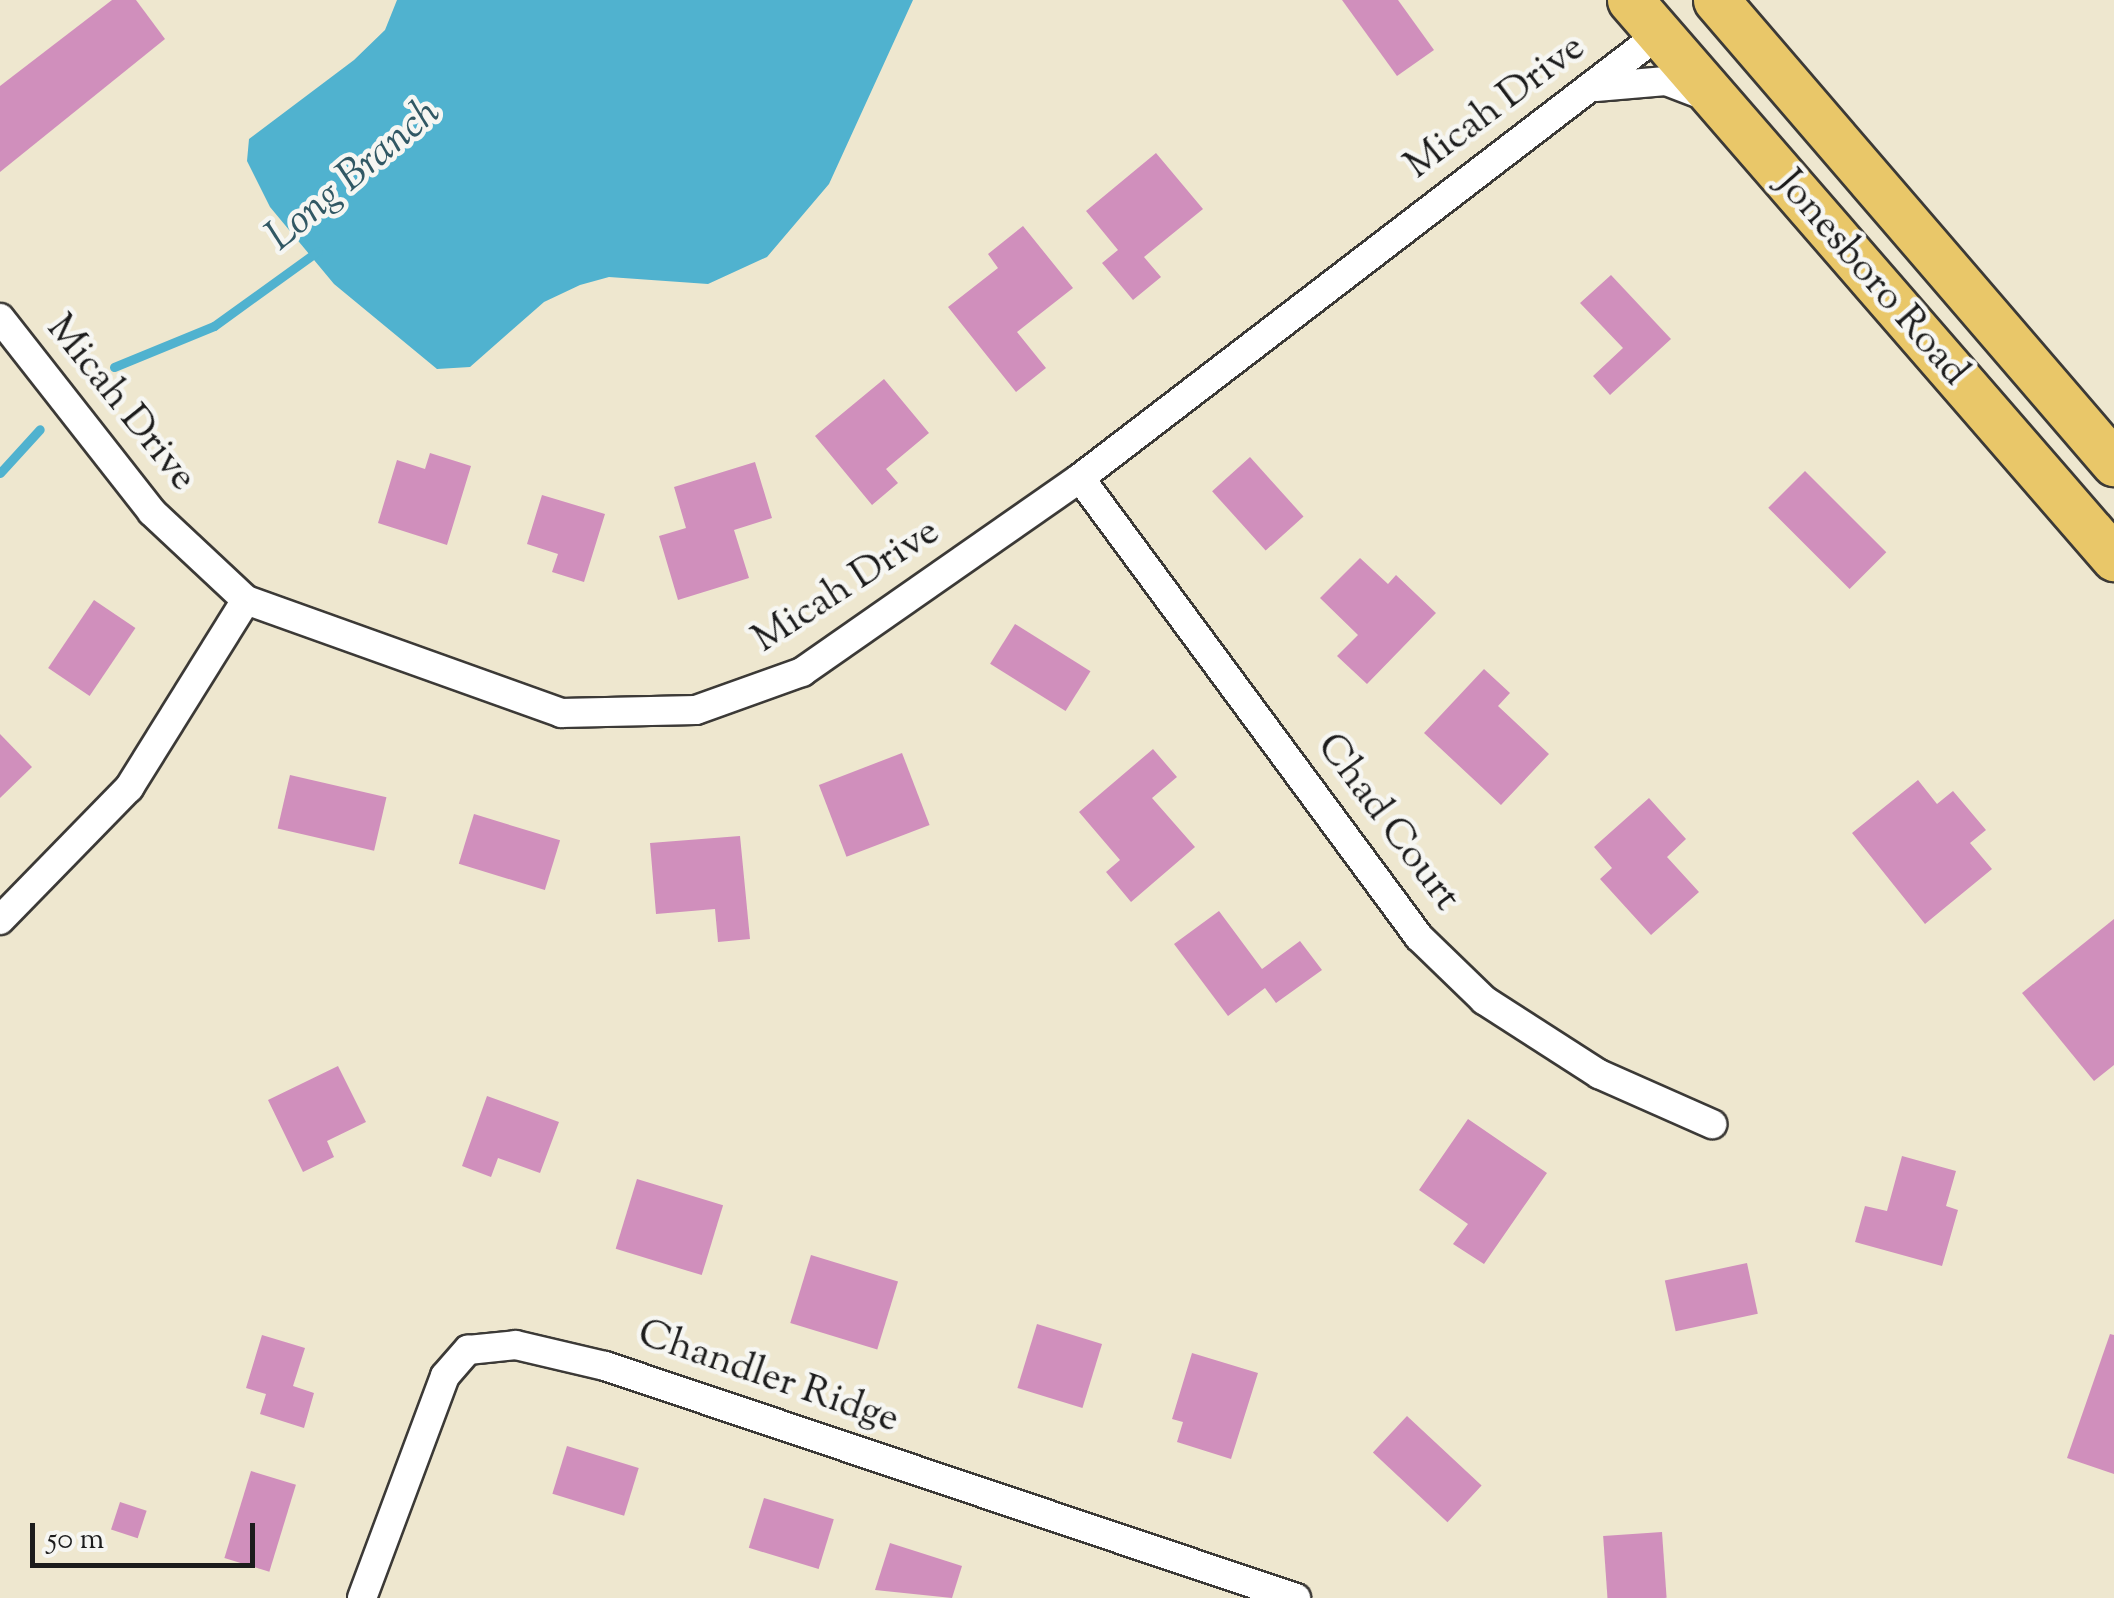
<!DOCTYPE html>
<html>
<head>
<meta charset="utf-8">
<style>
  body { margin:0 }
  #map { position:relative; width:2114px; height:1598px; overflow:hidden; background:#eee7cf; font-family:"Sorts Mill Goudy",serif }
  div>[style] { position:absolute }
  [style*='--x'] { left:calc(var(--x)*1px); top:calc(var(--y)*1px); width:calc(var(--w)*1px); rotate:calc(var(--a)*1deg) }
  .water>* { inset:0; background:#50b2cf }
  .stream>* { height:9px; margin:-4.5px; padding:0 4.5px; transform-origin:4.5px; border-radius:4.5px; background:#50b2cf }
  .building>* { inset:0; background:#d08fbc; transform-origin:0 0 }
  .roads { filter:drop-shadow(2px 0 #3c3a37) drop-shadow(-2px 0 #3c3a37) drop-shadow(0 2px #3c3a37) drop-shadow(0 -2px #3c3a37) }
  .street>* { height:28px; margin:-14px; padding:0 14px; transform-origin:14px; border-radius:14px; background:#fff }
  .primary>* { height:45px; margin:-22.5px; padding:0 22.5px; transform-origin:22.5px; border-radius:22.5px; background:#e9c769 }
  span { translate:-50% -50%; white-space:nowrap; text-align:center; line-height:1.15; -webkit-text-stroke:9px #f6f6f2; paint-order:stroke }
  .street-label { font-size:40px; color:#1c1c1c }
  .water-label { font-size:42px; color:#315864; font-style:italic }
  .scale { position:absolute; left:30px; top:1523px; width:225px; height:45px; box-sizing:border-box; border:5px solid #1c1c1c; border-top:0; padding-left:12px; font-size:30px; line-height:35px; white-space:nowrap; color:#1c1c1c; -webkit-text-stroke:8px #f6f6f2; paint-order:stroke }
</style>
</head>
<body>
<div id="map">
  <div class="water">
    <div style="clip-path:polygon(397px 0,913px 0,829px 184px,767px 257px,708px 284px,609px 277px,580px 285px,544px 302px,470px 367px,437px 369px,334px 284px,270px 207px,247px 161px,249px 139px,354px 60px,385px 30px)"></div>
  </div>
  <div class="stream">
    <div style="--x:114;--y:367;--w:108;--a:-22.3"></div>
    <div style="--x:214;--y:326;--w:128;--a:-35.8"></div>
    <div style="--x:0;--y:473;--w:59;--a:-47.7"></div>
  </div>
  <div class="building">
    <div style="clip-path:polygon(112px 0,136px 0,165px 39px,0 172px,0 86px)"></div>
    <div style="clip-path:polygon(1342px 0,1398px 0,1434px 50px,1397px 76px)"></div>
    <div style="clip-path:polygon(1156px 153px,1203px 209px,1144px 257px,1161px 277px,1133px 300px,1102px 263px,1118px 250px,1086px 211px)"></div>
    <div style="clip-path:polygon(1023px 226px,1073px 288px,1017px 332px,1046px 368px,1016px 392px,948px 307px,998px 268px,988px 254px)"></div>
    <div style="clip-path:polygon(1611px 275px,1671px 339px,1610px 395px,1593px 376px,1623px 348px,1580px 303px)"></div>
    <div style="clip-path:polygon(884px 379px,929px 433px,886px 469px,898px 483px,872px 505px,815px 436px)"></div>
    <div style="clip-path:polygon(430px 453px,471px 466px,447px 545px,378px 523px,397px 460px,425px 469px)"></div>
    <div style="left:1250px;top:457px;width:80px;height:51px;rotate:48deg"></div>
    <div style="clip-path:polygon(755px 462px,772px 518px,734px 530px,749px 578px,678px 600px,659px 536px,686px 528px,674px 487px)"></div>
    <div style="left:1805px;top:471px;width:115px;height:52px;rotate:45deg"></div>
    <div style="clip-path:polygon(542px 495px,605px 514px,584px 582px,552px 572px,558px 554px,527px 544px)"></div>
    <div style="clip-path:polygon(1360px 558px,1388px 584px,1396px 575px,1436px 613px,1367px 684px,1337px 656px,1358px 635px,1320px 598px)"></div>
    <div style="left:94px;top:600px;width:50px;height:82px;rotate:34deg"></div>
    <div style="left:1015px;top:624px;width:89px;height:47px;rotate:32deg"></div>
    <div style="clip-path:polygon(1484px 669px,1510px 693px,1498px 706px,1549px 754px,1501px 805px,1424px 733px)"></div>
    <div style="clip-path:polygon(0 734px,32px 767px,0 798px)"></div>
    <div style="clip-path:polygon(1153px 749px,1177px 777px,1152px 798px,1195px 847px,1131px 902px,1106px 872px,1120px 860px,1079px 812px)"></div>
    <div style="left:902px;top:753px;width:77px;height:89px;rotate:69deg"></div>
    <div style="left:290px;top:775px;width:99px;height:55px;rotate:13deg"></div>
    <div style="clip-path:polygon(1918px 780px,1937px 804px,1953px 791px,1986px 830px,1970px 843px,1992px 869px,1925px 924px,1852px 833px)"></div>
    <div style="clip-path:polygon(1649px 798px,1686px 839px,1667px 857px,1699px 892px,1651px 935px,1600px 879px,1612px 868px,1594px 847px)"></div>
    <div style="left:474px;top:814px;width:90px;height:52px;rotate:17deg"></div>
    <div style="clip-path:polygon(740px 836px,750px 939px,718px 942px,715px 909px,656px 914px,650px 843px)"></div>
    <div style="clip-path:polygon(1219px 911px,1262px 969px,1300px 941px,1322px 970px,1276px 1003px,1265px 988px,1228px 1016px,1174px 944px)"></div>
    <div style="clip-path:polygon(2114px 919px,2114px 1065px,2094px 1081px,2022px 993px)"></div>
    <div style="clip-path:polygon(338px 1066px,366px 1122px,327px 1141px,334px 1157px,303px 1172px,268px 1100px)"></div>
    <div style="clip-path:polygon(487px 1096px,559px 1122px,540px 1173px,498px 1158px,491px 1177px,462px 1166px)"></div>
    <div style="clip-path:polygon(1468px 1119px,1547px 1173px,1484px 1264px,1453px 1244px,1468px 1224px,1419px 1190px)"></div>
    <div style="clip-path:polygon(1902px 1156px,1956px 1171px,1946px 1206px,1958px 1210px,1942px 1266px,1855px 1242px,1865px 1206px,1887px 1211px)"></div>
    <div style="left:637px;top:1179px;width:90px;height:73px;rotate:17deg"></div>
    <div style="left:811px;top:1255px;width:91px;height:71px;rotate:17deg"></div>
    <div style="left:1747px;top:1263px;width:52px;height:84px;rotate:78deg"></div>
    <div style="left:1037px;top:1324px;width:68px;height:67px;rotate:17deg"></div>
    <div style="clip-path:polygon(2110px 1334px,2114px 1335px,2114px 1474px,2067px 1458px)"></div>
    <div style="clip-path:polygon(262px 1335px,305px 1348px,293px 1386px,314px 1393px,304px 1428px,260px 1414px,266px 1394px,246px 1388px)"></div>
    <div style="clip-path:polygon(1192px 1353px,1258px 1373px,1231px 1459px,1177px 1442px,1183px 1422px,1172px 1419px)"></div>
    <div style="left:1407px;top:1416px;width:102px;height:50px;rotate:43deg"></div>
    <div style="left:567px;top:1446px;width:75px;height:50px;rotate:17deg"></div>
    <div style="left:251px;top:1471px;width:47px;height:91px;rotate:17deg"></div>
    <div style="left:764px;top:1498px;width:73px;height:52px;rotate:17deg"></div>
    <div style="left:120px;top:1502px;width:28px;height:29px;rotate:18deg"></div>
    <div style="left:1662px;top:1532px;width:66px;height:59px;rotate:86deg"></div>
    <div style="clip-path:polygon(890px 1543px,962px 1566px,952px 1598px,875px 1590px)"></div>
  </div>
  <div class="roads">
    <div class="street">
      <div style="--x:1596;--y:87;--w:70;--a:-4.9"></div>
      <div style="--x:1666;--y:81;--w:42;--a:21"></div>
      <div style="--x:0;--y:318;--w:246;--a:51.9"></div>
      <div style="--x:152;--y:512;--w:129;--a:43.1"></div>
      <div style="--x:246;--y:600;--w:335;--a:19.7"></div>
      <div style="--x:561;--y:713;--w:135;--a:-1.3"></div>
      <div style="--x:696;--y:710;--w:113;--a:-19.7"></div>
      <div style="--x:802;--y:672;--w:339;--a:-34.9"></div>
      <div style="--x:1080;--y:478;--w:728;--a:-37.47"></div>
      <div style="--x:1080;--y:478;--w:571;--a:53.55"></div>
      <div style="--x:1419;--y:937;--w:91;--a:44.1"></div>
      <div style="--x:1484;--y:1000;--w:137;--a:32.8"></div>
      <div style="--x:1599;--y:1074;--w:124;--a:23.9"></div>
      <div style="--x:0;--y:920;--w:185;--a:-45.7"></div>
      <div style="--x:129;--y:788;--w:221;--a:-58.1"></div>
      <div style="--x:362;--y:1598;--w:237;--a:-69.5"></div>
      <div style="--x:445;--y:1376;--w:35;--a:-49"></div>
      <div style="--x:468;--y:1350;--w:48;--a:-5.9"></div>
      <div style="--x:516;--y:1345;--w:91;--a:13.3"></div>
      <div style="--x:605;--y:1366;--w:729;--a:18.56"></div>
    </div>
    <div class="primary">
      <div style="--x:1630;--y:0;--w:739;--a:49.06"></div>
      <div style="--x:1716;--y:0;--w:611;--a:49.32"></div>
    </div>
  </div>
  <div class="street-label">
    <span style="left:1496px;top:108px;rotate:-37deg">Micah Drive</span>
    <span style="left:1871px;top:279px;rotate:49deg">Jonesboro Road</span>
    <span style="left:120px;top:404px;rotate:51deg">Micah Drive</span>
    <span style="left:847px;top:587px;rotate:-33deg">Micah Drive</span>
    <span style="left:1387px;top:823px;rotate:53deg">Chad Court</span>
    <span style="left:768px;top:1378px;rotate:19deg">Chandler Ridge</span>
  </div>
  <div class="water-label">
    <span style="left:354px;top:176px;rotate:-40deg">Long Branch</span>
  </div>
  <div class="scale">50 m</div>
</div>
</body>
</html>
